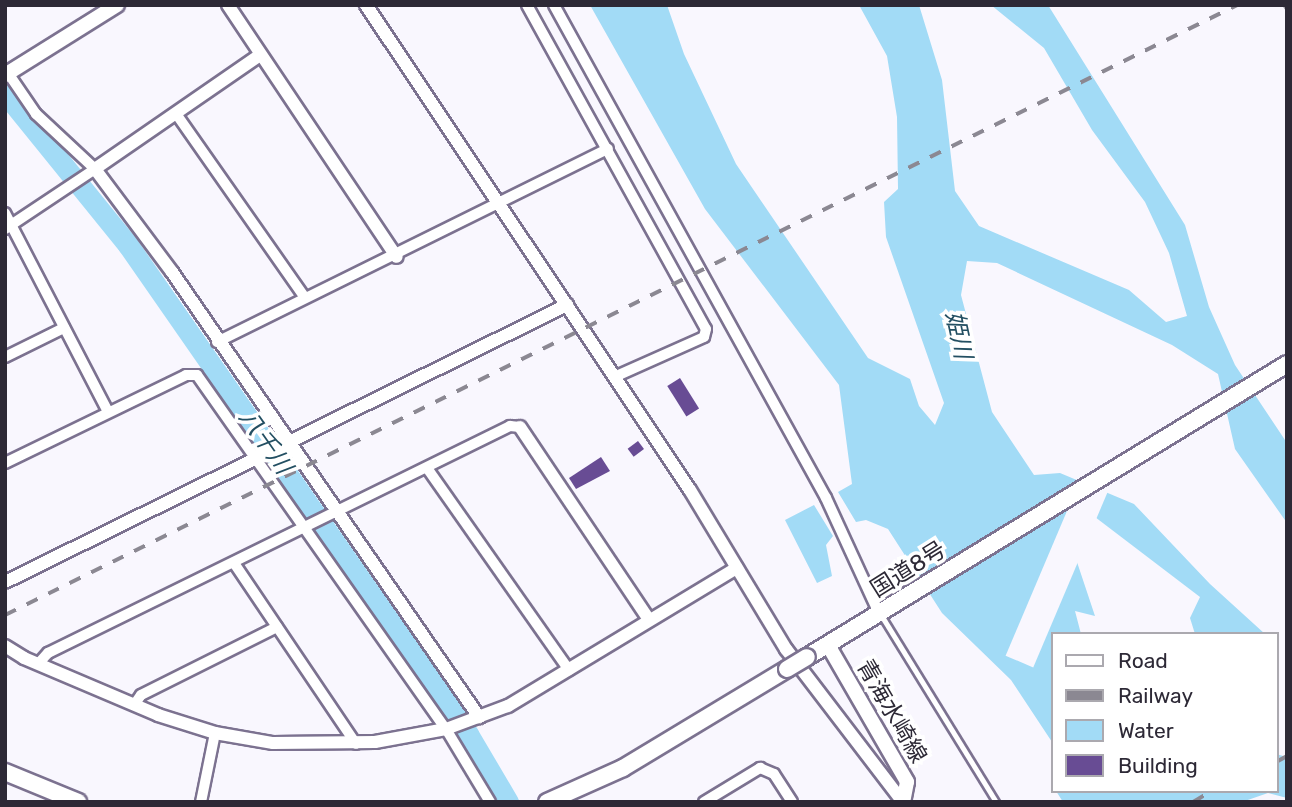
<!DOCTYPE html>
<html>
<head>
<meta charset="utf-8">
<style>
  body { margin:0 }
  #map { position:relative; width:1292px; height:807px; overflow:hidden; background:#f9f7fe; font-family:Rubik,"Noto Sans JP",sans-serif }
  div>[style] { position:absolute }
  [style*='--x'] { left:calc(var(--x)*1px); top:calc(var(--y)*1px); width:calc(var(--w)*1px); rotate:calc(var(--a)*1deg) }
  .water>* { inset:0; background:#a2dbf6 }
  .pier>* { inset:0; background:#f9f7fe; transform-origin:0 0 }
  .river>* { height:21px; margin:-10.5px; padding:0 10.5px; transform-origin:10.5px; border-radius:10.5px; background:#a2dbf6 }
  .building>* { inset:0; background:#684c94; transform-origin:0 0 }
  .path>* { height:2px; margin-top:-1px; transform-origin:0; background:repeating-linear-gradient(90deg,#96939d 0 5px,transparent 0 10px) }
  .roads { filter:drop-shadow(2px 0 #7c7290) drop-shadow(-2px 0 #7c7290) drop-shadow(0 2px #7c7290) drop-shadow(0 -2px #7c7290) }
  .service>* { height:5px; margin:-2.5px; padding:0 2.5px; transform-origin:2.5px; border-radius:2.5px; background:#fff }
  .minor>* { height:10px; margin:-5px; padding:0 5px; transform-origin:5px; border-radius:5px; background:#fff }
  .tertiary>* { height:12px; margin:-6px; padding:0 6px; transform-origin:6px; border-radius:6px; background:#fff }
  .secondary>* { height:14px; margin:-7px; padding:0 7px; transform-origin:7px; border-radius:7px; background:#fff }
  .trunk>* { height:16px; margin:-8px; padding:0 8px; transform-origin:8px; border-radius:8px; background:#fff }
  .rail>* { height:3.5px; margin-top:-1.75px; transform-origin:0; background:repeating-linear-gradient(90deg,#8b8892 0 12px,transparent 0 24px) }
  .bridges { filter:drop-shadow(2px 0 #7c7290) drop-shadow(-2px 0 #7c7290) drop-shadow(0 2px #7c7290) drop-shadow(0 -2px #7c7290) }
  .trunk-bridge>* { height:16px; margin:-8px; padding:0 8px; transform-origin:8px; border-radius:8px; background:#fff }
  span { translate:-50% -50%; white-space:nowrap; text-align:center; line-height:1.15; -webkit-text-stroke:7px #fff; paint-order:stroke }
  .street-label { font-size:23px; color:#2d2936 }
  .water-label { font-size:24px; color:#234f62; font-style:italic }
  .frame { position:absolute; inset:0; border:7px solid #2d2936; pointer-events:none }
  .legend { position:absolute; left:1051px; top:632px; width:228px; height:161px; box-sizing:border-box; background:#fff; border:2px solid #aba9af; margin:0; padding:9px 12px; list-style:none; font-size:21px; color:#2d2936 }
  .legend li { display:flex; align-items:center; gap:14px; height:35px }
  .legend b { width:35px; border:2px solid #aba9af }
</style>
</head>
<body>
<div id="map">
  <div class="water">
    <div style="clip-path:polygon(590px 5px,667px 5px,684px 54px,736px 164px,868px 358px,910px 379px,919px 406px,935px 425px,944px 403px,886px 237px,884px 202px,898px 189px,897px 117px,887px 56px,859px 5px,919px 5px,942px 80px,955px 191px,979px 226px,1129px 290px,1166px 322px,1187px 316px,1169px 253px,1145px 202px,1092px 130px,1044px 48px,991px 5px,1048px 5px,1185px 225px,1209px 307px,1235px 365px,1287px 443px,1287px 523px,1235px 449px,1218px 374px,1172px 345px,997px 263px,967px 261px,961px 295px,992px 412px,1034px 475px,1060px 473px,1134px 504px,1210px 584px,1265px 634px,1195px 634px,1190px 618px,1200px 597px,1095px 517px,1076px 528px,1071px 544px,1095px 616px,1075px 611px,1081px 634px,1052px 634px,1052px 742px,1011px 680px,942px 613px,888px 529px,866px 520px,856px 522px,838px 492px,852px 484px,839px 385px,705px 209px)"></div>
    <div style="clip-path:polygon(814px 505px,833px 536px,826px 545px,832px 576px,817px 583px,785px 520px)"></div>
    <div style="clip-path:polygon(1276px 754px,1287px 757px,1287px 798px,1268px 793px,1242px 802px,1063px 802px,1056px 791px,1276px 791px)"></div>
  </div>
  <div class="pier">
    <div style="left:1081px;top:478px;width:30px;height:193px;rotate:23deg"></div>
  </div>
  <div class="river">
    <div style="--x:5;--y:93;--w:196;--a:51"></div>
    <div style="--x:128;--y:245;--w:596;--a:55.19"></div>
    <div style="--x:468;--y:734;--w:79;--a:59.5"></div>
  </div>
  <div class="building">
    <div style="left:680px;top:378px;width:36px;height:15px;rotate:58deg"></div>
    <div style="left:638px;top:441px;width:10px;height:13px;rotate:53deg"></div>
    <div style="clip-path:polygon(601px 457px,610px 471px,576px 489px,569px 478px)"></div>
  </div>
  <div class="path">
    <div style="--x:1283;--y:5;--w:7;--a:56"></div>
  </div>
  <div class="roads">
    <div class="service">
      <div style="--x:881;--y:615;--w:220;--a:58.4"></div>
    </div>
    <div class="minor">
      <div style="--x:527;--y:5;--w:370;--a:61.1"></div>
      <div style="--x:706;--y:329;--w:8;--a:104"></div>
      <div style="--x:704;--y:337;--w:98;--a:156"></div>
      <div style="--x:554;--y:5;--w:563;--a:61.11"></div>
      <div style="--x:826;--y:498;--w:127;--a:65.3"></div>
      <div style="--x:177;--y:115;--w:223;--a:55"></div>
      <div style="--x:5;--y:213;--w:224;--a:62.6"></div>
      <div style="--x:5;--y:229;--w:108;--a:-33.7"></div>
      <div style="--x:95;--y:169;--w:81;--a:-137"></div>
      <div style="--x:36;--y:114;--w:50;--a:-124.3"></div>
      <div style="--x:217;--y:342;--w:436;--a:-26.3"></div>
      <div style="--x:5;--y:357;--w:66;--a:-26.2"></div>
      <div style="--x:5;--y:463;--w:201;--a:-25.9"></div>
      <div style="--x:186;--y:375;--w:11;--a:0"></div>
      <div style="--x:197;--y:375;--w:433;--a:54.9"></div>
      <div style="--x:446;--y:729;--w:85;--a:58.9"></div>
      <div style="--x:427;--y:468;--w:247;--a:54.9"></div>
      <div style="--x:234;--y:563;--w:218;--a:56"></div>
      <div style="--x:38;--y:664;--w:15;--a:-48"></div>
      <div style="--x:48;--y:653;--w:515;--a:-26.17"></div>
      <div style="--x:510;--y:426;--w:10;--a:6"></div>
      <div style="--x:134;--y:705;--w:12;--a:-55"></div>
      <div style="--x:141;--y:695;--w:152;--a:-26.6"></div>
      <div style="--x:201;--y:802;--w:70;--a:-78.5"></div>
      <div style="--x:704;--y:802;--w:66;--a:-31.3"></div>
      <div style="--x:760;--y:768;--w:15;--a:23"></div>
      <div style="--x:774;--y:774;--w:33;--a:57"></div>
    </div>
    <div class="tertiary">
      <div style="--x:228;--y:5;--w:303;--a:56.2"></div>
      <div style="--x:366;--y:5;--w:583;--a:56.26"></div>
      <div style="--x:690;--y:490;--w:186;--a:58.9"></div>
      <div style="--x:786;--y:649;--w:193;--a:52.6"></div>
      <div style="--x:260;--y:55;--w:201;--a:145.4"></div>
      <div style="--x:95;--y:169;--w:129;--a:53.2"></div>
      <div style="--x:172;--y:272;--w:541;--a:55.4"></div>
      <div style="--x:520;--y:427;--w:232;--a:56.2"></div>
      <div style="--x:5;--y:582;--w:627;--a:-26.24"></div>
      <div style="--x:5;--y:646;--w:22;--a:32"></div>
      <div style="--x:24;--y:658;--w:146;--a:23"></div>
      <div style="--x:158;--y:715;--w:60;--a:17.5"></div>
      <div style="--x:215;--y:733;--w:59;--a:9.8"></div>
      <div style="--x:273;--y:743;--w:102;--a:-0.6"></div>
      <div style="--x:375;--y:742;--w:72;--a:-10.4"></div>
      <div style="--x:446;--y:729;--w:66;--a:-20.4"></div>
      <div style="--x:508;--y:706;--w:267;--a:-31.1"></div>
    </div>
    <div class="secondary">
      <div style="--x:5;--y:75;--w:132;--a:-32"></div>
      <div style="--x:828;--y:645;--w:158;--a:60"></div>
      <div style="--x:907;--y:782;--w:20;--a:101"></div>
    </div>
    <div class="trunk">
      <div style="--x:807;--y:657;--w:562;--a:-31.4"></div>
      <div style="--x:5;--y:772;--w:79;--a:22.3"></div>
      <div style="--x:547;--y:802;--w:83;--a:-24.1"></div>
      <div style="--x:623;--y:768;--w:192;--a:-31.1"></div>
    </div>
  </div>
  <div class="rail">
    <div style="--x:5;--y:615;--w:1375;--a:-26.34"></div>
    <div style="--x:1276;--y:762;--w:13;--a:-29"></div>
    <div style="--x:1193;--y:802;--w:21;--a:-31"></div>
  </div>
  <div class="bridges">
    <div class="trunk-bridge">
      <div style="--x:787;--y:669;--w:23;--a:-31"></div>
    </div>
  </div>
  <div class="street-label">
    <span style="left:908px;top:569px;rotate:-32deg">国道8号</span>
    <span style="left:892px;top:711px;rotate:60deg">青海水崎線</span>
  </div>
  <div class="water-label">
    <span style="left:958px;top:335px;rotate:78deg">姫川</span>
    <span style="left:265px;top:442px;rotate:55deg">八千川</span>
  </div>
  <div class="frame"></div>
  <ul class="legend">
  <li><b style="height:9px;background:#fff"></b>Road</li>
  <li><b style="height:9px;background:#8b8892"></b>Railway</li>
  <li><b style="height:19px;background:#a2dbf6"></b>Water</li>
  <li><b style="height:19px;background:#684c94"></b>Building</li>
  </ul>
</div>
</body>
</html>
